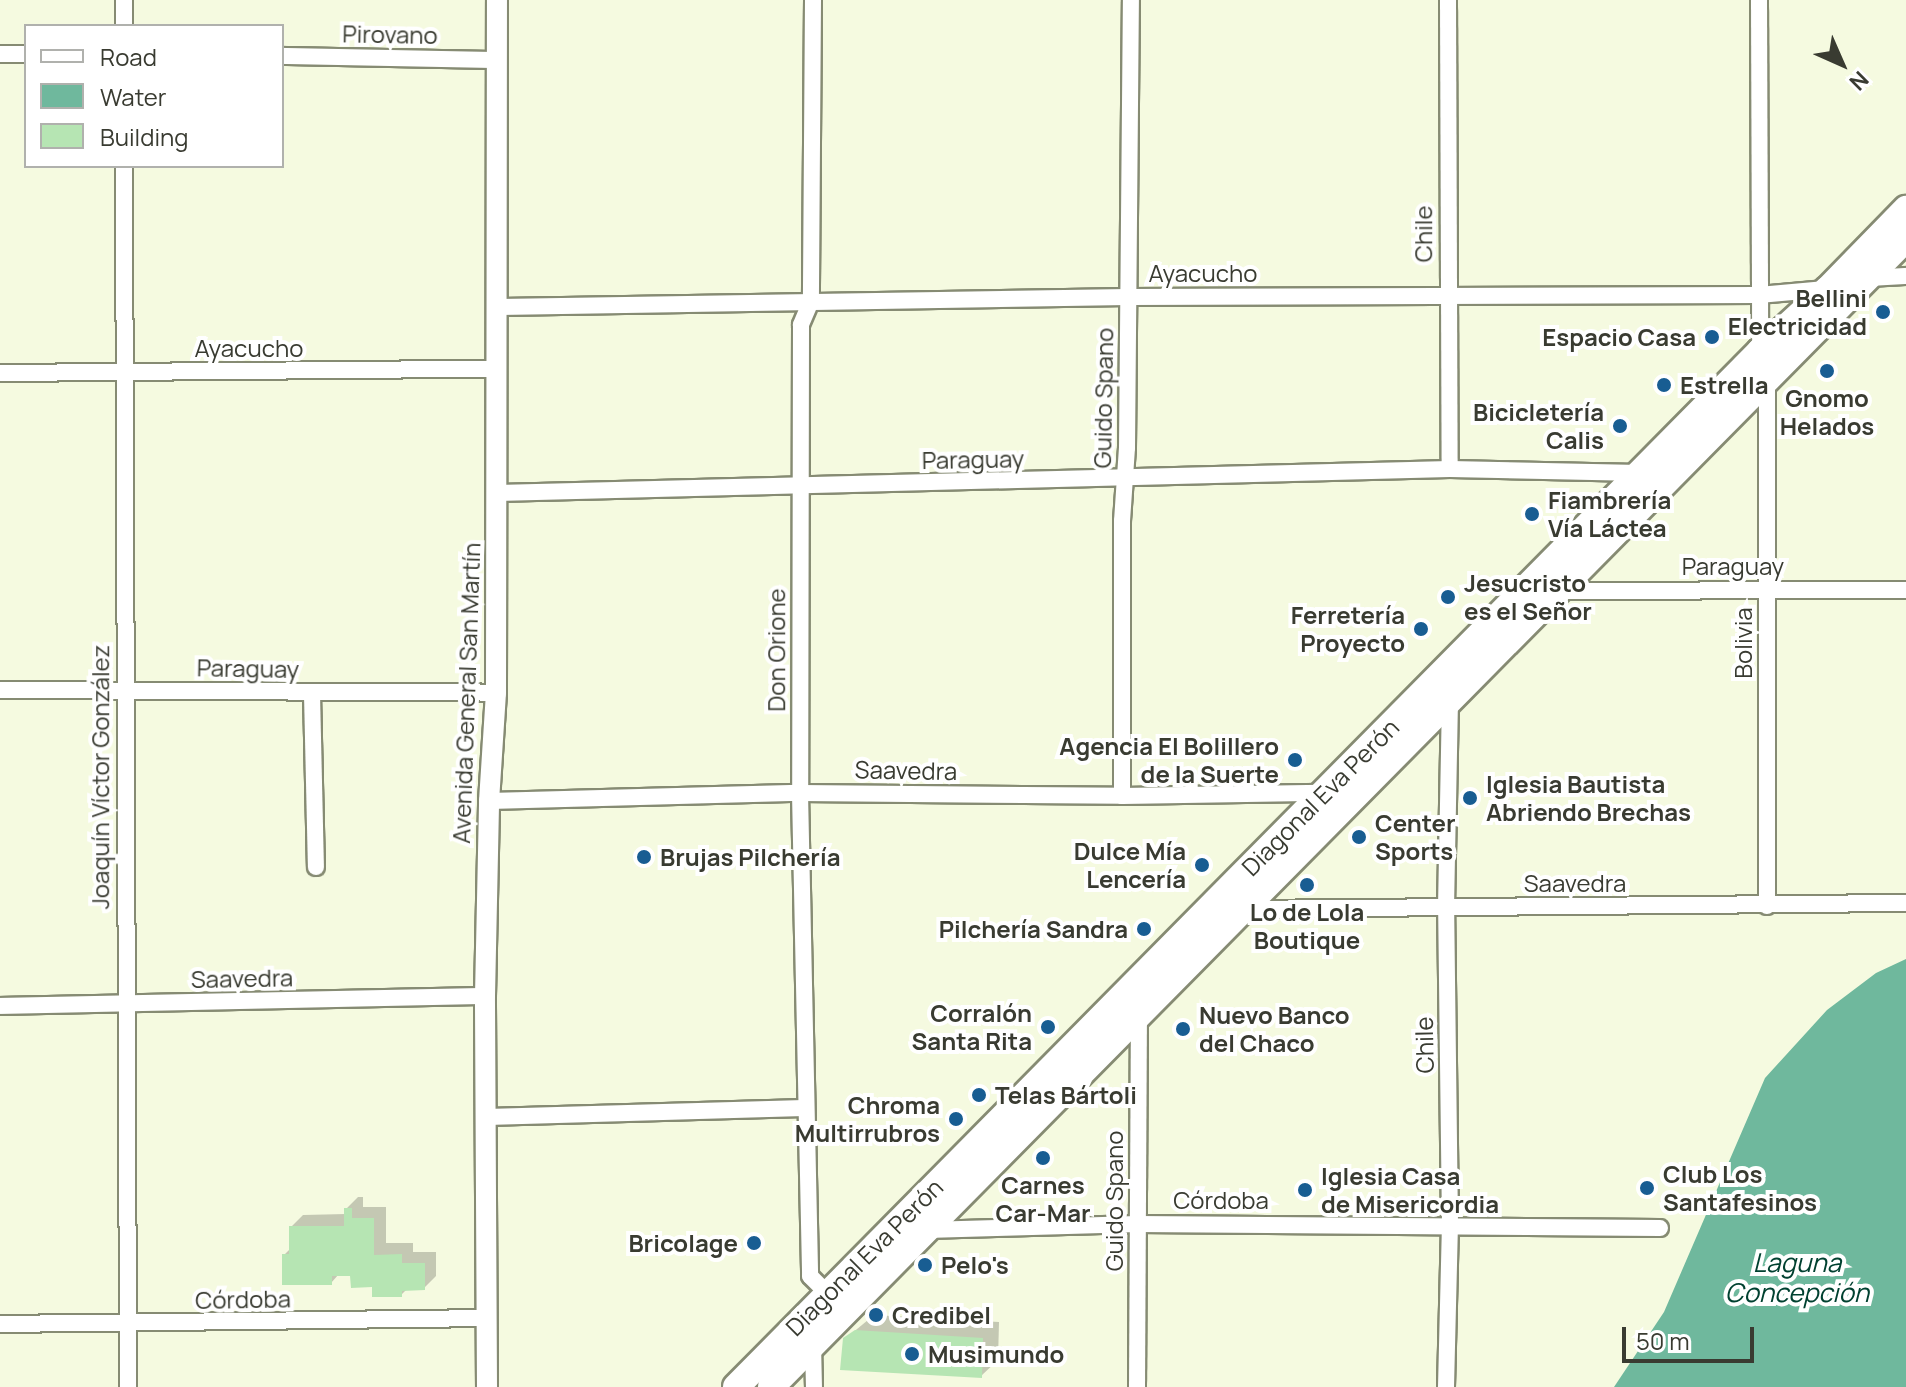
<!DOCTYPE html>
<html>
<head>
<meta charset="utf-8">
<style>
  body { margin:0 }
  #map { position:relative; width:1906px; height:1387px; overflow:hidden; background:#f5fae0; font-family:Manrope,sans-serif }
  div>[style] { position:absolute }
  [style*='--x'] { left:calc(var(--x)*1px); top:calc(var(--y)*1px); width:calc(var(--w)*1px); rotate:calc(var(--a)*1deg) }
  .water>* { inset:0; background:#6fb89d }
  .shadow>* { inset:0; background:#0003 }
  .building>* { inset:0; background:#b6e5b3 }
  .roads { filter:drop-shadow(2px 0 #868b73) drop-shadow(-2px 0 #868b73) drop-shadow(0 2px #868b73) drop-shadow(0 -2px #868b73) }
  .minor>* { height:16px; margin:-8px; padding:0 8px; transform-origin:8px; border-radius:8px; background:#fff }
  .tertiary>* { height:20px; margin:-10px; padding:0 10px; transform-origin:10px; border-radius:10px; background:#fff }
  .primary>* { height:26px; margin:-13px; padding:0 13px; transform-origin:13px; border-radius:13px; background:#fff }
  .dots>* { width:22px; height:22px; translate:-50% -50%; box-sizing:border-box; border:4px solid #fff; border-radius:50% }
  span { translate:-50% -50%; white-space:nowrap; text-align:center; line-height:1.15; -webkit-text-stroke:8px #fff; paint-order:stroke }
  .street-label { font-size:24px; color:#393b31 }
  .poi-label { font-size:24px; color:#393b31; font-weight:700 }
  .right { translate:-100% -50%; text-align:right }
  .left { translate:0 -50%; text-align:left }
  .water-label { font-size:26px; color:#004130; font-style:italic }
  .legend { position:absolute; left:24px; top:24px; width:260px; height:144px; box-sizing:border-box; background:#fff; border:2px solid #b0b1ad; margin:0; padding:10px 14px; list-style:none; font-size:24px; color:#393b31 }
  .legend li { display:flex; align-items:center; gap:16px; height:40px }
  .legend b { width:40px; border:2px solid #b0b1ad }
  .north { position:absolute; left:1802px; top:24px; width:80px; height:80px; -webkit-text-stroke:6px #fff; paint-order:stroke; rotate:135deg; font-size:22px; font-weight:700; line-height:32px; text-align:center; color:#393b31 }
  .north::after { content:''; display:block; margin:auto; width:28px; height:36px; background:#393b31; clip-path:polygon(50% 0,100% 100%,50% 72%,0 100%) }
  .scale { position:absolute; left:1622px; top:1327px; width:132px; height:36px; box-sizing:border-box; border:4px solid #393b31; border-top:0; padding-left:10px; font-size:24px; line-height:28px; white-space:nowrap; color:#393b31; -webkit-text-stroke:6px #fff; paint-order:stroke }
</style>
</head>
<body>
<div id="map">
  <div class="water">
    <div style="clip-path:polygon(1906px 959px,1906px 1387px,1614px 1387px,1664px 1312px,1765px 1078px,1827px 1010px,1876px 973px)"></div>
  </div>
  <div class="shadow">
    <div style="clip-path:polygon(358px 1197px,363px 1197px,363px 1207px,386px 1207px,386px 1243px,413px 1243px,413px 1252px,436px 1252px,436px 1276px,424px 1288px,407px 1289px,401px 1295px,352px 1274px,339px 1274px,331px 1283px,284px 1255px,291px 1248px,291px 1227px,303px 1215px,346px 1214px,346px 1209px)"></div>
    <div style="clip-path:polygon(874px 1315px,999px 1322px,998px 1360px,981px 1376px,845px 1339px)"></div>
  </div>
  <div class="building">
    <div style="clip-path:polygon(344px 1208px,352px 1208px,352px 1218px,374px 1218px,374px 1255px,402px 1254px,402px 1263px,425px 1263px,425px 1290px,402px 1291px,402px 1297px,372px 1297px,372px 1287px,351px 1288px,350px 1276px,332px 1276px,332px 1285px,282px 1285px,282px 1254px,289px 1254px,289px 1226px,344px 1226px)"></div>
    <div style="clip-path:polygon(855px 1330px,983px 1338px,982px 1378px,840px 1370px,843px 1338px)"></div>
  </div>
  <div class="roads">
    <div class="minor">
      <div style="--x:124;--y:0;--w:26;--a:90"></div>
      <div style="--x:813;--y:0;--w:301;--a:90.4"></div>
      <div style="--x:811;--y:301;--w:26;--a:113"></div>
      <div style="--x:801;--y:325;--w:468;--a:90.1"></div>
      <div style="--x:800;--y:793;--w:483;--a:88.8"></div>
      <div style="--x:810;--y:1276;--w:25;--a:45"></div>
      <div style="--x:1448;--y:0;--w:469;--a:89.8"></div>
      <div style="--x:1759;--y:0;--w:351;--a:89.8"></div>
      <div style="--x:0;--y:54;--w:26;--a:0"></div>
      <div style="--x:282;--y:56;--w:216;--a:1.1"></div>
      <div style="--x:124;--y:166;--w:1221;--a:89.81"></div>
      <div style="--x:1868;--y:278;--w:38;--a:-3"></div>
      <div style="--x:499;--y:307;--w:629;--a:-0.91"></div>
      <div style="--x:1128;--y:297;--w:631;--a:-0.18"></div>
      <div style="--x:1759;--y:295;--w:67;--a:-5.1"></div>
      <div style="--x:0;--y:373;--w:498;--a:-0.5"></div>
      <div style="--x:497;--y:493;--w:953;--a:-1.44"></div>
      <div style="--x:1450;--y:469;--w:190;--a:1.2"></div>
      <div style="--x:1560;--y:591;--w:346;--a:-0.2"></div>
      <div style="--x:0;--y:690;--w:496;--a:0.3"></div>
      <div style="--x:312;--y:694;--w:173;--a:88.7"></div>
      <div style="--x:1122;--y:796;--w:275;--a:-90"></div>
      <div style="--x:1122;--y:521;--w:73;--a:-86.1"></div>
      <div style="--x:1127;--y:448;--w:448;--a:-89.5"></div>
      <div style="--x:489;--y:801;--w:311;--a:-1.5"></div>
      <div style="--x:800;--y:793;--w:322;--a:0.5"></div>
      <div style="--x:1122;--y:796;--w:201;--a:-0.9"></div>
      <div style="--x:1767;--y:906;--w:526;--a:-90"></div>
      <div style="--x:1243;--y:909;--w:663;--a:-0.52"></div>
      <div style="--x:0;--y:1006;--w:485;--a:-1.2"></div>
      <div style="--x:486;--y:1117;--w:319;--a:-1.6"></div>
      <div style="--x:926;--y:1230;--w:212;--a:-1.6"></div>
      <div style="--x:1138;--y:1224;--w:522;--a:0.44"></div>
      <div style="--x:0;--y:1324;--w:486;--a:-0.7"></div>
      <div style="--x:813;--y:1344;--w:43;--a:88.7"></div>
      <div style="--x:1137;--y:1387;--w:371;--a:-89.7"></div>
      <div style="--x:1446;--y:1387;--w:162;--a:-88.6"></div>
      <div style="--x:1450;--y:1225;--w:317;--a:-90.7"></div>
      <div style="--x:1446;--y:908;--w:206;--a:-88.9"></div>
    </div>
    <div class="tertiary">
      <div style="--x:487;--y:1387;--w:391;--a:-90.3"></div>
      <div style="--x:485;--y:996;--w:195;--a:-88.8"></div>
      <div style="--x:489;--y:801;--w:108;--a:-86.3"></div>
      <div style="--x:496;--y:693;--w:693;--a:-89.92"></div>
    </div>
    <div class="primary">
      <div style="--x:736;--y:1387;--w:1457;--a:-45.33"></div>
      <div style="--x:1760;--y:351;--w:92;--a:-42.4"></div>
      <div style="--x:1828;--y:289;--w:112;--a:-45.7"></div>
      <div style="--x:771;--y:1387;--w:1614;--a:-45.33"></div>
    </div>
  </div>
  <div class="dots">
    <div style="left:1883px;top:312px;background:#185d92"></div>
    <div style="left:1712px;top:337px;background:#185d92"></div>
    <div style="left:1827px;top:371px;background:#185d92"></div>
    <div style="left:1664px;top:385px;background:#185d92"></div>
    <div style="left:1620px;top:426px;background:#185d92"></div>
    <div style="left:1532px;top:514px;background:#185d92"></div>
    <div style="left:1448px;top:597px;background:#185d92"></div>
    <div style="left:1421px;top:629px;background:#185d92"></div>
    <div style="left:1295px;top:760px;background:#185d92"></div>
    <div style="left:1470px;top:798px;background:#185d92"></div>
    <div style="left:1359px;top:837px;background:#185d92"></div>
    <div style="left:644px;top:857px;background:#185d92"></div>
    <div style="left:1202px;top:865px;background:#185d92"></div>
    <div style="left:1307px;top:885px;background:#185d92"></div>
    <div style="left:1144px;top:929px;background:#185d92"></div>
    <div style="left:1048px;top:1027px;background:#185d92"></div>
    <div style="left:1183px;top:1029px;background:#185d92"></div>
    <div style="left:979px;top:1095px;background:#185d92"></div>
    <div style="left:956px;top:1119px;background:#185d92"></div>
    <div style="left:1043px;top:1158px;background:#185d92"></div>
    <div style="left:1647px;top:1188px;background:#185d92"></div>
    <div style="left:1305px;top:1190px;background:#185d92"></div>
    <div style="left:754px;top:1243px;background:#185d92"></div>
    <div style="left:925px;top:1265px;background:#185d92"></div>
    <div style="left:876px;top:1315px;background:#185d92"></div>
    <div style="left:912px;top:1354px;background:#185d92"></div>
  </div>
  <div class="street-label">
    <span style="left:390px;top:34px;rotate:1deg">Pirovano</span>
    <span style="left:1423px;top:234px;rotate:-90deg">Chile</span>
    <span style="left:1203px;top:273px">Ayacucho</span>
    <span style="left:249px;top:348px">Ayacucho</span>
    <span style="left:1103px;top:398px;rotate:-89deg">Guido Spano</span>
    <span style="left:973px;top:459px;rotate:-1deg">Paraguay</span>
    <span style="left:1733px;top:566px">Paraguay</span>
    <span style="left:1743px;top:643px;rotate:-90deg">Bolivia</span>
    <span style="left:776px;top:650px;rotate:-90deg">Don Orione</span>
    <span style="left:248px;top:668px;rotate:1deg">Paraguay</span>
    <span style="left:466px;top:693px;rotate:-88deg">Avenida General San Martín</span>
    <span style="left:906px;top:770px;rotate:1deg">Saavedra</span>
    <span style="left:100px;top:777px;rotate:-90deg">Joaquín Víctor González</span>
    <span style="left:1320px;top:797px;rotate:-45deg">Diagonal Eva Perón</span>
    <span style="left:1575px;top:883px">Saavedra</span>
    <span style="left:242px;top:978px;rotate:-1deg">Saavedra</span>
    <span style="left:1424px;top:1045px;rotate:-91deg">Chile</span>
    <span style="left:1221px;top:1200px">Córdoba</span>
    <span style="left:1114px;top:1201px;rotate:-90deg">Guido Spano</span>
    <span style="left:864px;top:1257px;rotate:-45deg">Diagonal Eva Perón</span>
    <span style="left:243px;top:1299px;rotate:-1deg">Córdoba</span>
  </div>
  <div class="poi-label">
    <span class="right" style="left:1867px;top:312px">Bellini<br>Electricidad</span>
    <span class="right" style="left:1696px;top:337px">Espacio Casa</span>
    <span class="left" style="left:1680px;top:385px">Estrella</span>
    <span style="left:1827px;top:412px">Gnomo<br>Helados</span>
    <span class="right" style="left:1604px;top:426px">Bicicletería<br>Calis</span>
    <span class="left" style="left:1548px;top:514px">Fiambrería<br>Vía Láctea</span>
    <span class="left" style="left:1464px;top:597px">Jesucristo<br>es el Señor</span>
    <span class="right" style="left:1405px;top:629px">Ferretería<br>Proyecto</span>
    <span class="right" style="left:1279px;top:760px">Agencia El Bolillero<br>de la Suerte</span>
    <span class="left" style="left:1486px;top:798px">Iglesia Bautista<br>Abriendo Brechas</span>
    <span class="left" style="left:1375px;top:837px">Center<br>Sports</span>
    <span class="right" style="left:1186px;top:865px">Dulce Mía<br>Lencería</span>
    <span class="left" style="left:660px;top:857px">Brujas Pilchería</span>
    <span style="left:1307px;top:926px">Lo de Lola<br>Boutique</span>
    <span class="right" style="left:1128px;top:929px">Pilchería Sandra</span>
    <span class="right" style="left:1032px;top:1027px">Corralón<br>Santa Rita</span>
    <span class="left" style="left:1199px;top:1029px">Nuevo Banco<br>del Chaco</span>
    <span class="left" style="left:995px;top:1095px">Telas Bártoli</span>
    <span class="right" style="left:940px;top:1119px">Chroma<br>Multirrubros</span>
    <span class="left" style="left:1663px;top:1188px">Club Los<br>Santafesinos</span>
    <span class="left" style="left:1321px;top:1190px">Iglesia Casa<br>de Misericordia</span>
    <span style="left:1043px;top:1199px">Carnes<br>Car-Mar</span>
    <span class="right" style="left:738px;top:1243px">Bricolage</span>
    <span class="left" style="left:941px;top:1265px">Pelo's</span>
    <span class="left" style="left:892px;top:1315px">Credibel</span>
    <span class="left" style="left:928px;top:1354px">Musimundo</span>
  </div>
  <div class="water-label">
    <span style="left:1797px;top:1278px">Laguna<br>Concepción</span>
  </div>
  <ul class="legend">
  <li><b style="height:10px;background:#fff"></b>Road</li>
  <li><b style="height:22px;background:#6fb89d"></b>Water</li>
  <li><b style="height:22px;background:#b6e5b3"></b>Building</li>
  </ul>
  <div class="north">N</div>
  <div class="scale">50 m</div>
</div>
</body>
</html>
